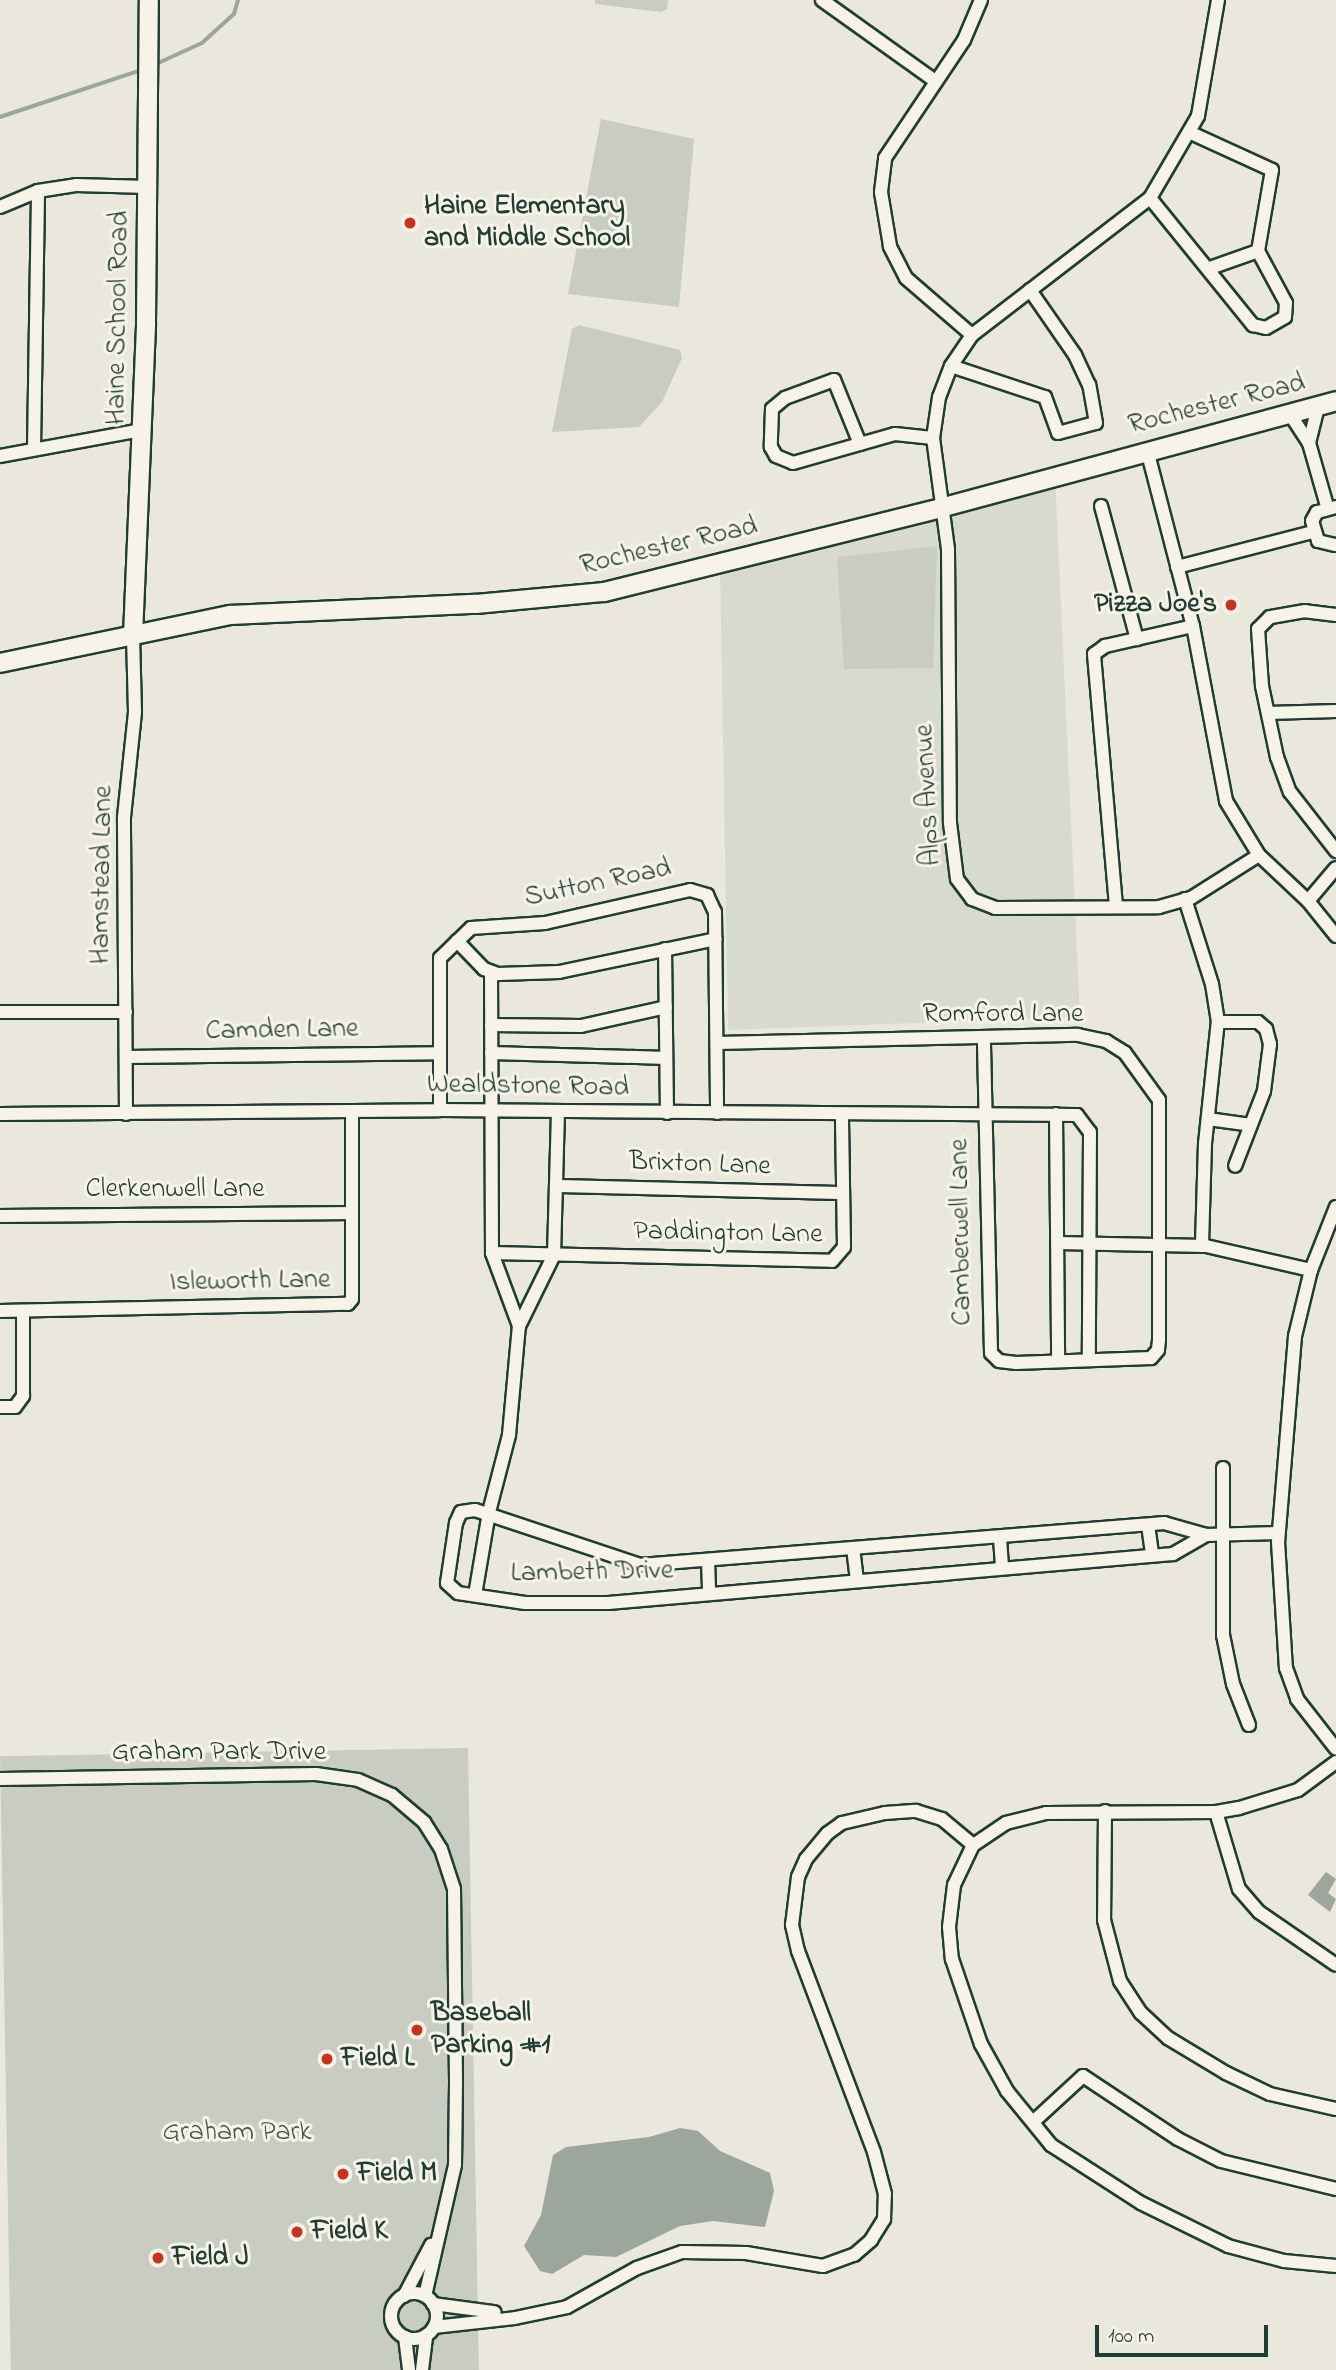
<!DOCTYPE html>
<html>
<head>
<meta charset="utf-8">
<style>
  body { margin:0 }
  #map { position:relative; width:1336px; height:2370px; overflow:hidden; background:#eae8dd; font-family:"Indie Flower",sans-serif }
  div>[style] { position:absolute }
  [style*='--x'] { left:calc(var(--x)*1px); top:calc(var(--y)*1px); width:calc(var(--w)*1px); rotate:calc(var(--a)*1deg) }
  .built>* { inset:0; background:#d9dacf }
  .green>* { inset:0; background:#c8ccc1; transform-origin:0 0 }
  .water>* { inset:0; background:#9ca69c }
  .stream>* { height:3.5px; margin:-1.75px; padding:0 1.75px; transform-origin:1.75px; border-radius:1.75px; background:#9ca69c }
  .roads { filter:drop-shadow(2px 0 #1f3d34) drop-shadow(-2px 0 #1f3d34) drop-shadow(0 2px #1f3d34) drop-shadow(0 -2px #1f3d34) }
  .street>* { height:12px; margin:-6px; padding:0 6px; transform-origin:6px; border-radius:6px; background:#f7f3e8 }
  .street>.ring { margin:-6px; padding:0; box-sizing:content-box; background:none; border:12px solid #f7f3e8; border-radius:50% }
  .secondary>* { height:18px; margin:-9px; padding:0 9px; transform-origin:9px; border-radius:9px; background:#f7f3e8 }
  .dots>* { width:19px; height:19px; translate:-50% -50%; box-sizing:border-box; border:4px solid #f7f3e8; border-radius:50% }
  span { translate:-50% -50%; white-space:nowrap; text-align:center; line-height:1.15; -webkit-text-stroke:6px #f7f3e8; paint-order:stroke }
  .poi-label { font-size:28px; color:#1f3d34; font-weight:700 }
  .left { translate:0 -50%; text-align:left }
  .right { translate:-100% -50%; text-align:right }
  .street-label { font-size:28px; color:#1f3d34 }
  .park-label { font-size:28px; color:#415a50 }
  .scale { position:absolute; left:1095px; top:2325px; width:173px; height:32px; box-sizing:border-box; border:4px solid #1f3d34; border-top:0; padding-left:9px; font-size:21px; line-height:24px; white-space:nowrap; color:#1f3d34; -webkit-text-stroke:5px #f7f3e8; paint-order:stroke }
</style>
</head>
<body>
<div id="map">
  <div class="built">
    <div style="clip-path:polygon(1055px 475px,1080px 1017px,728px 1030px,720px 565px)"></div>
  </div>
  <div class="green">
    <div style="clip-path:polygon(595px 0,668px 0,667px 9px,661px 12px,595px 4px)"></div>
    <div style="clip-path:polygon(601px 119px,694px 139px,679px 307px,568px 294px)"></div>
    <div style="clip-path:polygon(579px 325px,680px 350px,682px 358px,662px 402px,639px 427px,552px 432px,572px 329px)"></div>
    <div style="clip-path:polygon(937px 546px,933px 668px,844px 669px,837px 557px)"></div>
    <div style="left:468px;top:1748px;width:622px;height:468px;rotate:89deg"></div>
  </div>
  <div class="water">
    <div style="clip-path:polygon(1326px 1872px,1336px 1879px,1328px 1893px,1336px 1899px,1330px 1912px,1308px 1895px)"></div>
    <div style="clip-path:polygon(680px 2128px,698px 2131px,720px 2151px,770px 2173px,774px 2191px,765px 2227px,713px 2221px,680px 2226px,616px 2257px,584px 2255px,552px 2274px,540px 2271px,524px 2246px,541px 2215px,553px 2155px,566px 2147px,649px 2137px)"></div>
  </div>
  <div class="stream">
    <div style="--x:154;--y:65;--w:53;--a:-24.6"></div>
    <div style="--x:202;--y:43;--w:43;--a:-42.2"></div>
    <div style="--x:234;--y:14;--w:15;--a:-74"></div>
    <div style="--x:0;--y:117;--w:152;--a:-18.4"></div>
  </div>
  <div class="roads">
    <div class="street">
      <div style="--x:822;--y:0;--w:139;--a:35.6"></div>
      <div style="--x:1218;--y:0;--w:118;--a:99.8"></div>
      <div style="--x:1198;--y:116;--w:95;--a:120.3"></div>
      <div style="--x:1150;--y:198;--w:225;--a:142.4"></div>
      <div style="--x:972;--y:335;--w:37;--a:124"></div>
      <div style="--x:951;--y:366;--w:33;--a:111"></div>
      <div style="--x:939;--y:397;--w:41;--a:98.3"></div>
      <div style="--x:933;--y:438;--w:112;--a:82.3"></div>
      <div style="--x:948;--y:549;--w:274;--a:89.6"></div>
      <div style="--x:950;--y:823;--w:56;--a:82.9"></div>
      <div style="--x:957;--y:879;--w:25;--a:53"></div>
      <div style="--x:972;--y:899;--w:25;--a:21"></div>
      <div style="--x:995;--y:908;--w:164;--a:-0.3"></div>
      <div style="--x:1159;--y:907;--w:33;--a:-16"></div>
      <div style="--x:1191;--y:898;--w:80;--a:-32.3"></div>
      <div style="--x:1150;--y:198;--w:164;--a:51"></div>
      <div style="--x:1253;--y:325;--w:13;--a:13"></div>
      <div style="--x:1266;--y:328;--w:22;--a:-30"></div>
      <div style="--x:1285;--y:317;--w:14;--a:-86"></div>
      <div style="--x:1286;--y:303;--w:59;--a:-118.3"></div>
      <div style="--x:1258;--y:251;--w:82;--a:-80.2"></div>
      <div style="--x:1272;--y:170;--w:89;--a:-155.4"></div>
      <div style="--x:0;--y:207;--w:41;--a:-22.8"></div>
      <div style="--x:38;--y:191;--w:38;--a:-9"></div>
      <div style="--x:76;--y:185;--w:72;--a:1.6"></div>
      <div style="--x:1210;--y:268;--w:51;--a:-19.5"></div>
      <div style="--x:972;--y:335;--w:87;--a:-139.2"></div>
      <div style="--x:906;--y:278;--w:36;--a:-117"></div>
      <div style="--x:890;--y:246;--w:55;--a:-99.5"></div>
      <div style="--x:881;--y:192;--w:34;--a:-83"></div>
      <div style="--x:885;--y:158;--w:142;--a:-56.2"></div>
      <div style="--x:964;--y:40;--w:43;--a:-67"></div>
      <div style="--x:951;--y:366;--w:99;--a:18.3"></div>
      <div style="--x:1045;--y:397;--w:38;--a:70"></div>
      <div style="--x:1058;--y:433;--w:39;--a:-15"></div>
      <div style="--x:1096;--y:423;--w:39;--a:-100"></div>
      <div style="--x:1089;--y:385;--w:33;--a:-115"></div>
      <div style="--x:1075;--y:355;--w:79;--a:-124.7"></div>
      <div style="--x:1290;--y:414;--w:35;--a:57"></div>
      <div style="--x:1309;--y:443;--w:66;--a:74.1"></div>
      <div style="--x:1309;--y:443;--w:38;--a:-76"></div>
      <div style="--x:860;--y:444;--w:69;--a:-112.1"></div>
      <div style="--x:834;--y:380;--w:52;--a:159.8"></div>
      <div style="--x:785;--y:398;--w:17;--a:140"></div>
      <div style="--x:772;--y:409;--w:38;--a:92"></div>
      <div style="--x:771;--y:447;--w:10;--a:61"></div>
      <div style="--x:776;--y:456;--w:18;--a:22"></div>
      <div style="--x:793;--y:463;--w:106;--a:-15.9"></div>
      <div style="--x:895;--y:434;--w:38;--a:6"></div>
      <div style="--x:34;--y:449;--w:258;--a:-89.1"></div>
      <div style="--x:1147;--y:450;--w:182;--a:75.4"></div>
      <div style="--x:1193;--y:626;--w:178;--a:79.3"></div>
      <div style="--x:1226;--y:801;--w:63;--a:58.6"></div>
      <div style="--x:1259;--y:855;--w:67;--a:43.2"></div>
      <div style="--x:1308;--y:901;--w:45;--a:51.3"></div>
      <div style="--x:0;--y:456;--w:144;--a:-10.4"></div>
      <div style="--x:1101;--y:506;--w:138;--a:74.9"></div>
      <div style="--x:1336;--y:507;--w:20;--a:165"></div>
      <div style="--x:1317;--y:512;--w:10;--a:119"></div>
      <div style="--x:1312;--y:521;--w:21;--a:73"></div>
      <div style="--x:1318;--y:541;--w:18;--a:13"></div>
      <div style="--x:1177;--y:567;--w:139;--a:-14.5"></div>
      <div style="--x:1336;--y:615;--w:31;--a:-173"></div>
      <div style="--x:1305;--y:611;--w:36;--a:170"></div>
      <div style="--x:1270;--y:617;--w:17;--a:135"></div>
      <div style="--x:1258;--y:629;--w:57;--a:86"></div>
      <div style="--x:1262;--y:686;--w:73;--a:78.1"></div>
      <div style="--x:1277;--y:757;--w:37;--a:70"></div>
      <div style="--x:1290;--y:792;--w:75;--a:52.1"></div>
      <div style="--x:1268;--y:713;--w:68;--a:-1.7"></div>
      <div style="--x:1185;--y:899;--w:89;--a:72.4"></div>
      <div style="--x:1212;--y:984;--w:36;--a:81"></div>
      <div style="--x:1218;--y:1020;--w:124;--a:96"></div>
      <div style="--x:1205;--y:1143;--w:103;--a:91.7"></div>
      <div style="--x:1308;--y:901;--w:43;--a:-49.7"></div>
      <div style="--x:1116;--y:906;--w:253;--a:-95"></div>
      <div style="--x:1094;--y:654;--w:14;--a:-36"></div>
      <div style="--x:1105;--y:646;--w:90;--a:-12.8"></div>
      <div style="--x:457;--y:941;--w:39;--a:46"></div>
      <div style="--x:484;--y:969;--w:15;--a:20"></div>
      <div style="--x:498;--y:974;--w:61;--a:-1.9"></div>
      <div style="--x:559;--y:972;--w:160;--a:-11.9"></div>
      <div style="--x:665;--y:949;--w:164;--a:89.3"></div>
      <div style="--x:0;--y:1012;--w:126;--a:0"></div>
      <div style="--x:1218;--y:1022;--w:40;--a:0"></div>
      <div style="--x:1258;--y:1022;--w:11;--a:41"></div>
      <div style="--x:1266;--y:1029;--w:16;--a:75"></div>
      <div style="--x:1270;--y:1044;--w:47;--a:97.3"></div>
      <div style="--x:1264;--y:1091;--w:80;--a:111.1"></div>
      <div style="--x:491;--y:1025;--w:90;--a:0.6"></div>
      <div style="--x:581;--y:1026;--w:87;--a:-12.6"></div>
      <div style="--x:717;--y:1043;--w:361;--a:-1.3"></div>
      <div style="--x:1078;--y:1035;--w:29;--a:12"></div>
      <div style="--x:1106;--y:1041;--w:22;--a:32"></div>
      <div style="--x:1125;--y:1053;--w:58;--a:54.1"></div>
      <div style="--x:1159;--y:1100;--w:240;--a:90"></div>
      <div style="--x:1159;--y:1340;--w:10;--a:96"></div>
      <div style="--x:1158;--y:1350;--w:11;--a:131"></div>
      <div style="--x:1151;--y:1358;--w:135;--a:177.9"></div>
      <div style="--x:1016;--y:1363;--w:17;--a:-173"></div>
      <div style="--x:999;--y:1361;--w:11;--a:-135"></div>
      <div style="--x:991;--y:1353;--w:314;--a:-91.3"></div>
      <div style="--x:491;--y:1053;--w:175;--a:1.6"></div>
      <div style="--x:126;--y:1057;--w:313;--a:-0.7"></div>
      <div style="--x:440;--y:1110;--w:152;--a:-90"></div>
      <div style="--x:440;--y:958;--w:43;--a:-44.1"></div>
      <div style="--x:471;--y:928;--w:74;--a:-3.9"></div>
      <div style="--x:545;--y:923;--w:149;--a:-12.8"></div>
      <div style="--x:690;--y:890;--w:18;--a:16"></div>
      <div style="--x:707;--y:895;--w:19;--a:65"></div>
      <div style="--x:715;--y:912;--w:201;--a:89.4"></div>
      <div style="--x:0;--y:1114;--w:440;--a:-0.5"></div>
      <div style="--x:440;--y:1110;--w:637;--a:0.45"></div>
      <div style="--x:1077;--y:1115;--w:21;--a:53"></div>
      <div style="--x:1090;--y:1132;--w:227;--a:90.3"></div>
      <div style="--x:126;--y:1114;--w:297;--a:-90.4"></div>
      <div style="--x:124;--y:817;--w:106;--a:-84"></div>
      <div style="--x:135;--y:712;--w:76;--a:-91.5"></div>
      <div style="--x:1056;--y:1114;--w:246;--a:89.5"></div>
      <div style="--x:1208;--y:1119;--w:43;--a:7.9"></div>
      <div style="--x:556;--y:1186;--w:287;--a:1.4"></div>
      <div style="--x:1336;--y:1207;--w:68;--a:111.6"></div>
      <div style="--x:1311;--y:1270;--w:68;--a:103.6"></div>
      <div style="--x:1295;--y:1336;--w:207;--a:94.7"></div>
      <div style="--x:1278;--y:1542;--w:126;--a:86.4"></div>
      <div style="--x:1286;--y:1668;--w:33;--a:70"></div>
      <div style="--x:1297;--y:1699;--w:63;--a:52"></div>
      <div style="--x:0;--y:1216;--w:351;--a:-0.5"></div>
      <div style="--x:1059;--y:1243;--w:147;--a:1.2"></div>
      <div style="--x:1206;--y:1246;--w:108;--a:12.9"></div>
      <div style="--x:492;--y:1253;--w:340;--a:1.3"></div>
      <div style="--x:832;--y:1261;--w:18;--a:-49"></div>
      <div style="--x:844;--y:1247;--w:133;--a:-90.9"></div>
      <div style="--x:0;--y:1311;--w:348;--a:-1.2"></div>
      <div style="--x:348;--y:1304;--w:6;--a:-51"></div>
      <div style="--x:352;--y:1299;--w:188;--a:-90"></div>
      <div style="--x:519;--y:1326;--w:79;--a:-63.8"></div>
      <div style="--x:554;--y:1255;--w:144;--a:-88.4"></div>
      <div style="--x:0;--y:1407;--w:15;--a:0"></div>
      <div style="--x:15;--y:1407;--w:14;--a:-54"></div>
      <div style="--x:23;--y:1396;--w:85;--a:-90"></div>
      <div style="--x:1223;--y:1468;--w:167;--a:90"></div>
      <div style="--x:1223;--y:1635;--w:50;--a:78.5"></div>
      <div style="--x:1233;--y:1684;--w:44;--a:68.7"></div>
      <div style="--x:1148;--y:1525;--w:30;--a:82"></div>
      <div style="--x:1206;--y:1535;--w:38;--a:150"></div>
      <div style="--x:1173;--y:1554;--w:567;--a:175.04"></div>
      <div style="--x:608;--y:1603;--w:83;--a:180"></div>
      <div style="--x:525;--y:1603;--w:68;--a:-171.5"></div>
      <div style="--x:458;--y:1593;--w:15;--a:-138"></div>
      <div style="--x:447;--y:1583;--w:61;--a:-81.5"></div>
      <div style="--x:456;--y:1523;--w:12;--a:-66"></div>
      <div style="--x:461;--y:1512;--w:14;--a:-8"></div>
      <div style="--x:475;--y:1510;--w:174;--a:18.4"></div>
      <div style="--x:640;--y:1565;--w:526;--a:-4.58"></div>
      <div style="--x:1164;--y:1523;--w:44;--a:15.9"></div>
      <div style="--x:1206;--y:1535;--w:72;--a:-1.6"></div>
      <div style="--x:1000;--y:1538;--w:30;--a:86"></div>
      <div style="--x:853;--y:1548;--w:32;--a:83"></div>
      <div style="--x:708;--y:1560;--w:34;--a:88"></div>
      <div style="--x:475;--y:1595;--w:84;--a:-80.4"></div>
      <div style="--x:489;--y:1512;--w:80;--a:-75.4"></div>
      <div style="--x:509;--y:1435;--w:109;--a:-84.8"></div>
      <div style="--x:519;--y:1326;--w:78;--a:-110.3"></div>
      <div style="--x:492;--y:1253;--w:280;--a:-90.2"></div>
      <div style="--x:1336;--y:1762;--w:47;--a:143.6"></div>
      <div style="--x:1298;--y:1790;--w:62;--a:163"></div>
      <div style="--x:1239;--y:1808;--w:23;--a:170"></div>
      <div style="--x:1216;--y:1812;--w:170;--a:179.7"></div>
      <div style="--x:1046;--y:1813;--w:41;--a:166"></div>
      <div style="--x:1006;--y:1823;--w:40;--a:146"></div>
      <div style="--x:973;--y:1845;--w:44;--a:115.4"></div>
      <div style="--x:954;--y:1885;--w:42;--a:96.8"></div>
      <div style="--x:949;--y:1927;--w:32;--a:85"></div>
      <div style="--x:952;--y:1959;--w:90;--a:71.2"></div>
      <div style="--x:981;--y:2044;--w:54;--a:61"></div>
      <div style="--x:1007;--y:2091;--w:70;--a:50.8"></div>
      <div style="--x:1051;--y:2145;--w:107;--a:32.8"></div>
      <div style="--x:1141;--y:2203;--w:97;--a:26.3"></div>
      <div style="--x:1228;--y:2246;--w:58;--a:15"></div>
      <div style="--x:1284;--y:2261;--w:52;--a:5.5"></div>
      <div style="--x:0;--y:1779;--w:316;--a:-0.9"></div>
      <div style="--x:316;--y:1774;--w:42;--a:8.1"></div>
      <div style="--x:358;--y:1780;--w:37;--a:24"></div>
      <div style="--x:392;--y:1795;--w:42;--a:40.2"></div>
      <div style="--x:424;--y:1822;--w:32;--a:58"></div>
      <div style="--x:441;--y:1849;--w:42;--a:72"></div>
      <div style="--x:454;--y:1889;--w:195;--a:89.4"></div>
      <div style="--x:456;--y:2084;--w:81;--a:90.7"></div>
      <div style="--x:455;--y:2165;--w:134;--a:102.9"></div>
      <div style="--x:1105;--y:1811;--w:109;--a:90.5"></div>
      <div style="--x:1104;--y:1920;--w:63;--a:75.3"></div>
      <div style="--x:1120;--y:1981;--w:38;--a:57"></div>
      <div style="--x:1141;--y:2013;--w:37;--a:43"></div>
      <div style="--x:1168;--y:2038;--w:68;--a:31.1"></div>
      <div style="--x:1226;--y:2073;--w:49;--a:25.5"></div>
      <div style="--x:1270;--y:2094;--w:68;--a:12.8"></div>
      <div style="--x:1216;--y:1812;--w:80;--a:73.4"></div>
      <div style="--x:1239;--y:1889;--w:30;--a:49"></div>
      <div style="--x:1259;--y:1912;--w:93;--a:34.5"></div>
      <div style="--x:1033;--y:2122;--w:68;--a:-42.6"></div>
      <div style="--x:1083;--y:2076;--w:114;--a:33.6"></div>
      <div style="--x:1178;--y:2139;--w:48;--a:27.1"></div>
      <div style="--x:1221;--y:2161;--w:118;--a:13.7"></div>
      <div class="ring" style="left:391px;top:2293px;width:34px;height:34px"></div>
      <div style="--x:404;--y:2296;--w:58;--a:-62.1"></div>
      <div style="--x:433;--y:2304;--w:62;--a:7.5"></div>
      <div style="--x:434;--y:2327;--w:81;--a:-6.3"></div>
      <div style="--x:515;--y:2318;--w:53;--a:-11.9"></div>
      <div style="--x:567;--y:2307;--w:80;--a:-29.1"></div>
      <div style="--x:637;--y:2268;--w:48;--a:-19.6"></div>
      <div style="--x:682;--y:2252;--w:64;--a:0.9"></div>
      <div style="--x:746;--y:2253;--w:78;--a:9.6"></div>
      <div style="--x:823;--y:2266;--w:33;--a:-20"></div>
      <div style="--x:854;--y:2255;--w:23;--a:-41"></div>
      <div style="--x:871;--y:2240;--w:25;--a:-58"></div>
      <div style="--x:884;--y:2219;--w:25;--a:-88"></div>
      <div style="--x:885;--y:2194;--w:43;--a:-104.7"></div>
      <div style="--x:874;--y:2152;--w:215;--a:-110.7"></div>
      <div style="--x:798;--y:1951;--w:27;--a:-103"></div>
      <div style="--x:792;--y:1925;--w:48;--a:-82.9"></div>
      <div style="--x:798;--y:1877;--w:20;--a:-66"></div>
      <div style="--x:806;--y:1859;--w:34;--a:-50"></div>
      <div style="--x:828;--y:1833;--w:17;--a:-36"></div>
      <div style="--x:842;--y:1823;--w:44;--a:-13.1"></div>
      <div style="--x:885;--y:1813;--w:31;--a:-4"></div>
      <div style="--x:916;--y:1811;--w:27;--a:17"></div>
      <div style="--x:942;--y:1819;--w:40;--a:40"></div>
      <div style="--x:405;--y:2337;--w:33;--a:83"></div>
      <div style="--x:422;--y:2370;--w:35;--a:-83"></div>
    </div>
    <div class="secondary">
      <div style="--x:133;--y:636;--w:313;--a:-87.6"></div>
      <div style="--x:146;--y:323;--w:323;--a:-89.5"></div>
      <div style="--x:0;--y:663;--w:235;--a:-11.8"></div>
      <div style="--x:230;--y:615;--w:246;--a:-2.6"></div>
      <div style="--x:476;--y:604;--w:129;--a:-5.4"></div>
      <div style="--x:604;--y:592;--w:350;--a:-14"></div>
      <div style="--x:944;--y:507;--w:406;--a:-15.1"></div>
    </div>
  </div>
  <div class="dots">
    <div style="left:410px;top:223px;background:#c8321e"></div>
    <div style="left:1231px;top:605px;background:#c8321e"></div>
    <div style="left:417px;top:2030px;background:#c8321e"></div>
    <div style="left:327px;top:2059px;background:#c8321e"></div>
    <div style="left:343px;top:2174px;background:#c8321e"></div>
    <div style="left:297px;top:2232px;background:#c8321e"></div>
    <div style="left:158px;top:2258px;background:#c8321e"></div>
  </div>
  <div class="poi-label">
    <span class="left" style="left:424px;top:223px">Haine Elementary<br>and Middle School</span>
    <span class="right" style="left:1217px;top:605px">Pizza Joe's</span>
    <span class="left" style="left:431px;top:2030px">Baseball<br>Parking #1</span>
    <span class="left" style="left:341px;top:2059px">Field L</span>
    <span class="left" style="left:357px;top:2174px">Field M</span>
    <span class="left" style="left:311px;top:2232px">Field K</span>
    <span class="left" style="left:172px;top:2258px">Field J</span>
  </div>
  <div class="street-label">
    <span style="left:119px;top:318px;rotate:-89deg">Haine School Road</span>
    <span style="left:1217px;top:405px;rotate:-14deg">Rochester Road</span>
    <span style="left:669px;top:547px;rotate:-13deg">Rochester Road</span>
    <span style="left:929px;top:795px;rotate:-93deg">Alps Avenue</span>
    <span style="left:103px;top:875px;rotate:-89deg">Hamstead Lane</span>
    <span style="left:598px;top:884px;rotate:-12deg">Sutton Road</span>
    <span style="left:1003px;top:1015px">Romford Lane</span>
    <span style="left:282px;top:1031px;rotate:-1deg">Camden Lane</span>
    <span style="left:528px;top:1087px;rotate:1deg">Wealdstone Road</span>
    <span style="left:700px;top:1165px;rotate:2deg">Brixton Lane</span>
    <span style="left:175px;top:1190px">Clerkenwell Lane</span>
    <span style="left:962px;top:1232px;rotate:-91deg">Camberwell Lane</span>
    <span style="left:728px;top:1234px;rotate:1deg">Paddington Lane</span>
    <span style="left:250px;top:1282px;rotate:-1deg">Isleworth Lane</span>
    <span style="left:592px;top:1573px;rotate:-1deg">Lambeth Drive</span>
    <span style="left:219px;top:1753px">Graham Park Drive</span>
  </div>
  <div class="park-label">
    <span style="left:237px;top:2133px">Graham Park</span>
  </div>
  <div class="scale">100 m</div>
</div>
</body>
</html>
